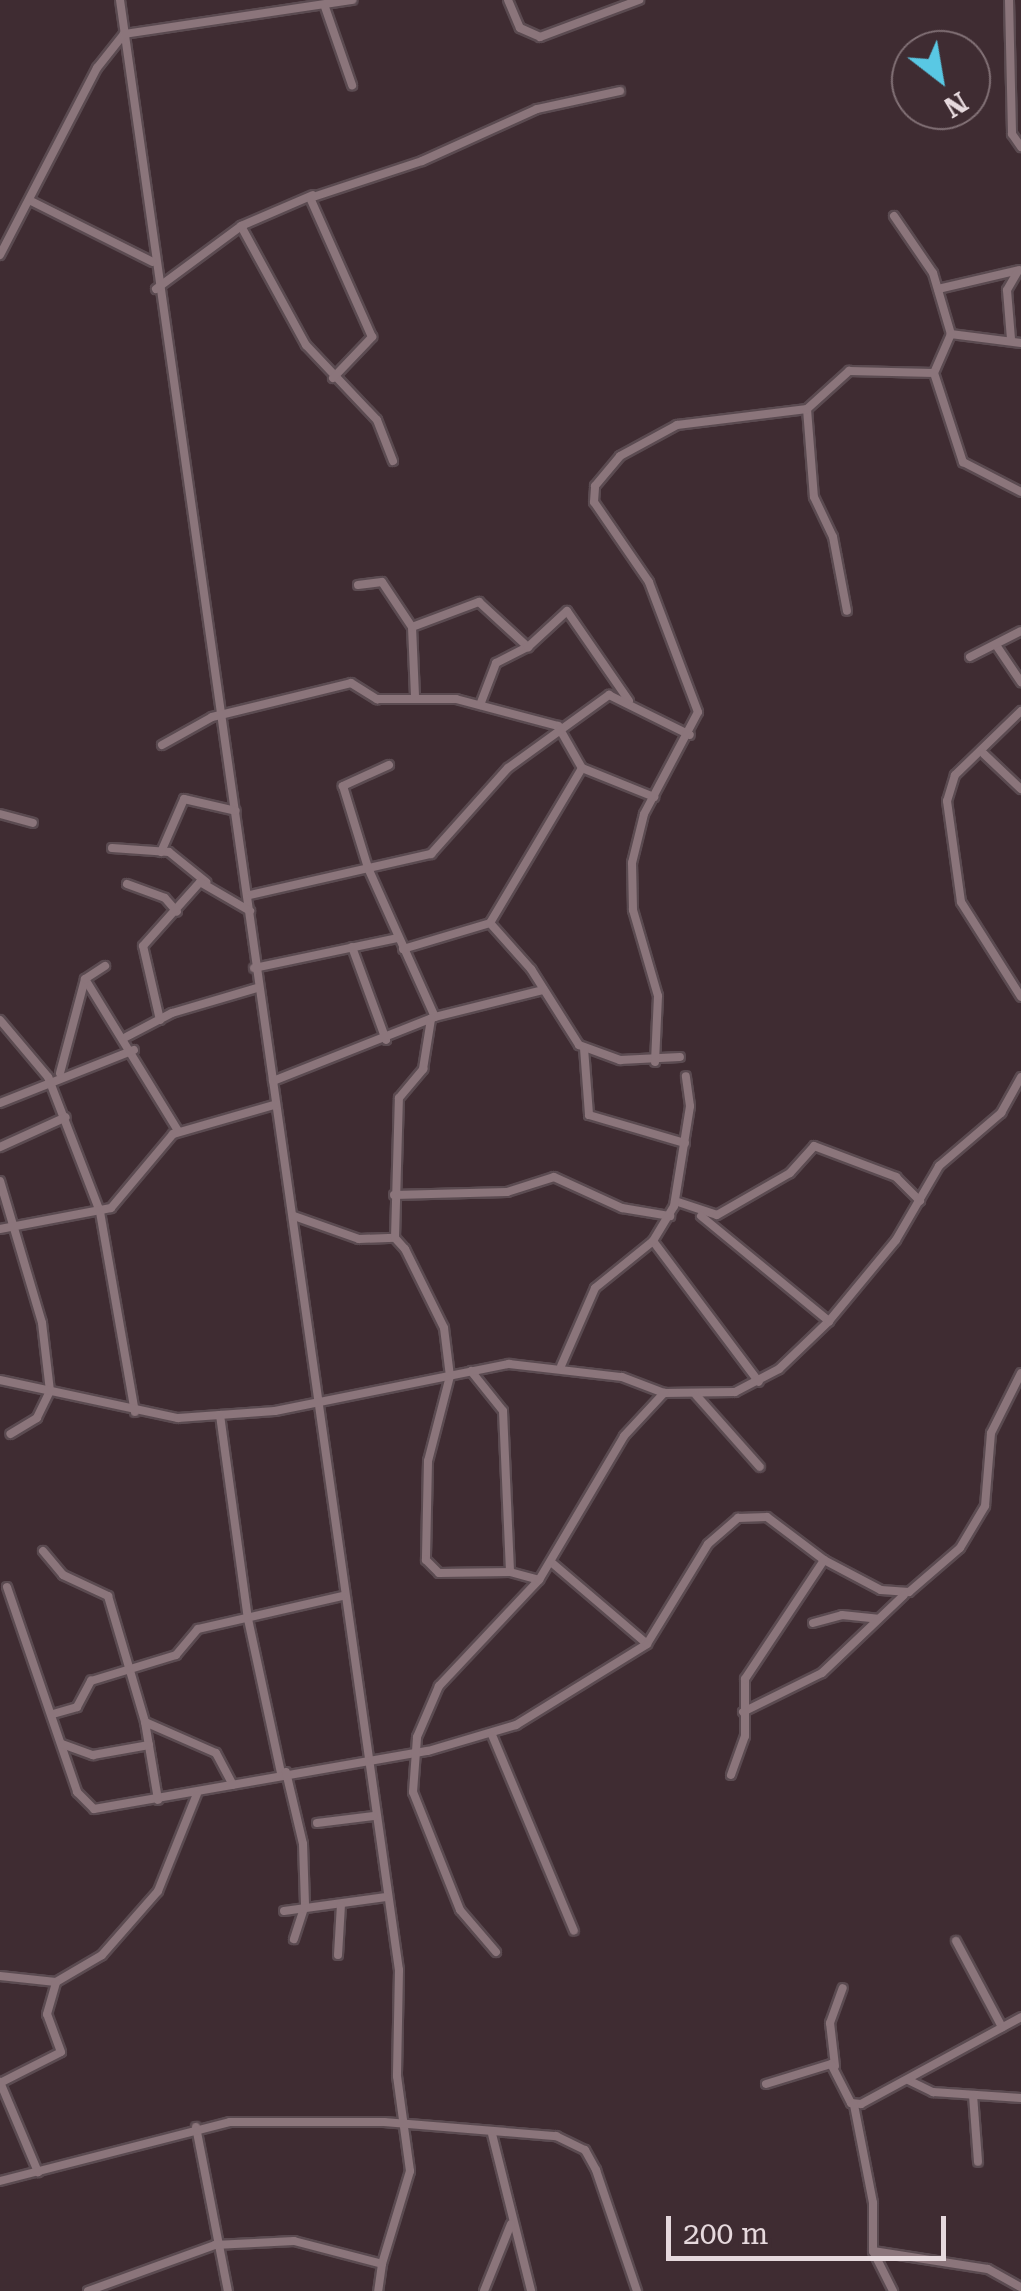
<!DOCTYPE html>
<html>
<head>
<meta charset="utf-8">
<style>
  body { margin:0 }
  #map { position:relative; width:1021px; height:2291px; overflow:hidden; background:#3f2c32; font-family:"Roboto Serif",serif }
  div>[style] { position:absolute }
  [style*='--x'] { left:calc(var(--x)*1px); top:calc(var(--y)*1px); width:calc(var(--w)*1px); rotate:calc(var(--a)*1deg) }
  .roads { filter:drop-shadow(2px 0 #5b4b51) drop-shadow(-2px 0 #5b4b51) drop-shadow(0 2px #5b4b51) drop-shadow(0 -2px #5b4b51) }
  .street>* { height:8px; margin:-4px; padding:0 4px; transform-origin:4px; border-radius:4px; background:#8b757b }
  span { translate:-50% -50%; white-space:nowrap; text-align:center; line-height:1.15; -webkit-text-stroke:10px #3f2c32; paint-order:stroke }
  .north { position:absolute; left:891px; top:30px; width:100px; height:100px; box-sizing:border-box; background:#3f2c32; border:2px solid #827176; border-radius:50%; rotate:149deg; font-size:28px; font-weight:700; line-height:40px; text-align:center; color:#e6d9dd }
  .north::after { content:''; display:block; margin:auto; width:35px; height:45px; background:#59c8e4; clip-path:polygon(50% 0,100% 100%,50% 72%,0 100%) }
  .scale { position:absolute; left:666px; top:2216px; width:280px; height:45px; box-sizing:border-box; border:5px solid #e6d9dd; border-top:0; padding-left:12px; font-size:30px; line-height:35px; white-space:nowrap; color:#e6d9dd; -webkit-text-stroke:8px #3f2c32; paint-order:stroke }
</style>
</head>
<body>
<div id="map">
  <div class="roads">
    <div class="street">
      <div style="--x:120;--y:0;--w:1990;--a:81.94"></div>
      <div style="--x:399;--y:1970;--w:106;--a:91.1"></div>
      <div style="--x:397;--y:2076;--w:96;--a:82.2"></div>
      <div style="--x:410;--y:2171;--w:97;--a:106.8"></div>
      <div style="--x:508;--y:0;--w:30;--a:67"></div>
      <div style="--x:520;--y:28;--w:22;--a:24"></div>
      <div style="--x:540;--y:37;--w:106;--a:-20.5"></div>
      <div style="--x:1009;--y:0;--w:134;--a:88.7"></div>
      <div style="--x:1012;--y:134;--w:16;--a:55"></div>
      <div style="--x:325;--y:7;--w:83;--a:70.9"></div>
      <div style="--x:31;--y:201;--w:136;--a:26.6"></div>
      <div style="--x:894;--y:216;--w:69;--a:55.6"></div>
      <div style="--x:933;--y:273;--w:64;--a:73.6"></div>
      <div style="--x:241;--y:226;--w:136;--a:61.4"></div>
      <div style="--x:306;--y:345;--w:103;--a:46.6"></div>
      <div style="--x:377;--y:420;--w:44;--a:68.7"></div>
      <div style="--x:0;--y:255;--w:211;--a:-62.6"></div>
      <div style="--x:97;--y:68;--w:43;--a:-51.5"></div>
      <div style="--x:124;--y:34;--w:231;--a:-8.5"></div>
      <div style="--x:156;--y:289;--w:106;--a:-36.5"></div>
      <div style="--x:241;--y:226;--w:78;--a:-23.3"></div>
      <div style="--x:938;--y:289;--w:83;--a:-13.2"></div>
      <div style="--x:1011;--y:339;--w:49;--a:-94.7"></div>
      <div style="--x:1007;--y:290;--w:22;--a:-60"></div>
      <div style="--x:1021;--y:343;--w:71;--a:-172.7"></div>
      <div style="--x:951;--y:334;--w:43;--a:113.6"></div>
      <div style="--x:934;--y:373;--w:94;--a:72"></div>
      <div style="--x:963;--y:462;--w:65;--a:27.3"></div>
      <div style="--x:333;--y:378;--w:57;--a:-46.4"></div>
      <div style="--x:372;--y:337;--w:152;--a:-114"></div>
      <div style="--x:310;--y:198;--w:118;--a:-18.3"></div>
      <div style="--x:422;--y:161;--w:126;--a:-24.3"></div>
      <div style="--x:537;--y:109;--w:85;--a:-12.2"></div>
      <div style="--x:807;--y:409;--w:88;--a:85.5"></div>
      <div style="--x:814;--y:497;--w:44;--a:64.6"></div>
      <div style="--x:833;--y:537;--w:75;--a:79.3"></div>
      <div style="--x:358;--y:585;--w:24;--a:-7"></div>
      <div style="--x:382;--y:582;--w:54;--a:56.3"></div>
      <div style="--x:412;--y:627;--w:68;--a:87.5"></div>
      <div style="--x:412;--y:627;--w:72;--a:-20.5"></div>
      <div style="--x:479;--y:602;--w:67;--a:42.6"></div>
      <div style="--x:996;--y:645;--w:45;--a:56"></div>
      <div style="--x:970;--y:657;--w:57;--a:-27"></div>
      <div style="--x:480;--y:705;--w:45;--a:-69.1"></div>
      <div style="--x:496;--y:663;--w:36;--a:-27"></div>
      <div style="--x:528;--y:647;--w:53;--a:-42.7"></div>
      <div style="--x:567;--y:611;--w:109;--a:55.4"></div>
      <div style="--x:1021;--y:711;--w:92;--a:135.9"></div>
      <div style="--x:955;--y:775;--w:27;--a:107"></div>
      <div style="--x:947;--y:801;--w:102;--a:82.1"></div>
      <div style="--x:961;--y:902;--w:112;--a:57.7"></div>
      <div style="--x:162;--y:745;--w:57;--a:-29.2"></div>
      <div style="--x:212;--y:717;--w:143;--a:-13.7"></div>
      <div style="--x:351;--y:683;--w:31;--a:32"></div>
      <div style="--x:377;--y:699;--w:79;--a:0"></div>
      <div style="--x:456;--y:699;--w:106;--a:14.8"></div>
      <div style="--x:558;--y:726;--w:48;--a:60.3"></div>
      <div style="--x:984;--y:754;--w:51;--a:43.4"></div>
      <div style="--x:389;--y:765;--w:51;--a:155.5"></div>
      <div style="--x:343;--y:786;--w:86;--a:73"></div>
      <div style="--x:368;--y:868;--w:163;--a:65.8"></div>
      <div style="--x:0;--y:814;--w:34;--a:15"></div>
      <div style="--x:112;--y:848;--w:57;--a:4"></div>
      <div style="--x:169;--y:852;--w:48;--a:39"></div>
      <div style="--x:161;--y:852;--w:58;--a:-66.5"></div>
      <div style="--x:184;--y:799;--w:53;--a:13"></div>
      <div style="--x:127;--y:884;--w:40;--a:20.2"></div>
      <div style="--x:165;--y:898;--w:18;--a:49"></div>
      <div style="--x:250;--y:895;--w:186;--a:-12.8"></div>
      <div style="--x:431;--y:854;--w:115;--a:-48.2"></div>
      <div style="--x:508;--y:768;--w:125;--a:-35.9"></div>
      <div style="--x:609;--y:695;--w:90;--a:26.3"></div>
      <div style="--x:490;--y:923;--w:62;--a:48.3"></div>
      <div style="--x:531;--y:969;--w:90;--a:57.7"></div>
      <div style="--x:579;--y:1045;--w:44;--a:20.1"></div>
      <div style="--x:620;--y:1060;--w:60;--a:-2.9"></div>
      <div style="--x:352;--y:947;--w:99;--a:69.9"></div>
      <div style="--x:403;--y:949;--w:91;--a:-16.6"></div>
      <div style="--x:490;--y:923;--w:180;--a:-59.3"></div>
      <div style="--x:582;--y:768;--w:78;--a:21.9"></div>
      <div style="--x:254;--y:968;--w:147;--a:-11.8"></div>
      <div style="--x:85;--y:979;--w:178;--a:58.5"></div>
      <div style="--x:0;--y:1020;--w:75;--a:49.9"></div>
      <div style="--x:48;--y:1077;--w:145;--a:68.9"></div>
      <div style="--x:100;--y:1212;--w:203;--a:80.1"></div>
      <div style="--x:160;--y:1020;--w:76;--a:-102.9"></div>
      <div style="--x:143;--y:946;--w:86;--a:-48.3"></div>
      <div style="--x:200;--y:882;--w:58;--a:30.1"></div>
      <div style="--x:126;--y:1037;--w:52;--a:-27.6"></div>
      <div style="--x:172;--y:1013;--w:89;--a:-16.4"></div>
      <div style="--x:584;--y:1048;--w:67;--a:85.7"></div>
      <div style="--x:589;--y:1115;--w:100;--a:16.3"></div>
      <div style="--x:655;--y:1062;--w:66;--a:-87.4"></div>
      <div style="--x:658;--y:996;--w:90;--a:-106.2"></div>
      <div style="--x:633;--y:910;--w:47;--a:-91.2"></div>
      <div style="--x:632;--y:863;--w:50;--a:-76.2"></div>
      <div style="--x:644;--y:814;--w:115;--a:-62.1"></div>
      <div style="--x:698;--y:712;--w:139;--a:-110.7"></div>
      <div style="--x:649;--y:582;--w:97;--a:-124.5"></div>
      <div style="--x:594;--y:502;--w:16;--a:-86"></div>
      <div style="--x:595;--y:486;--w:39;--a:-50"></div>
      <div style="--x:620;--y:456;--w:65;--a:-28.5"></div>
      <div style="--x:677;--y:425;--w:131;--a:-7"></div>
      <div style="--x:807;--y:409;--w:57;--a:-42.1"></div>
      <div style="--x:849;--y:371;--w:85;--a:1.3"></div>
      <div style="--x:60;--y:1073;--w:97;--a:-75.1"></div>
      <div style="--x:85;--y:979;--w:24;--a:-33"></div>
      <div style="--x:273;--y:1081;--w:174;--a:-21.6"></div>
      <div style="--x:435;--y:1017;--w:111;--a:-14"></div>
      <div style="--x:0;--y:1103;--w:144;--a:-21.6"></div>
      <div style="--x:0;--y:1147;--w:72;--a:-24.4"></div>
      <div style="--x:0;--y:1181;--w:148;--a:73.5"></div>
      <div style="--x:42;--y:1323;--w:68;--a:83.3"></div>
      <div style="--x:50;--y:1391;--w:30;--a:116"></div>
      <div style="--x:37;--y:1418;--w:31;--a:149"></div>
      <div style="--x:394;--y:1195;--w:113;--a:-1.5"></div>
      <div style="--x:507;--y:1192;--w:49;--a:-17.7"></div>
      <div style="--x:554;--y:1177;--w:75;--a:24.5"></div>
      <div style="--x:622;--y:1208;--w:49;--a:9.5"></div>
      <div style="--x:675;--y:1201;--w:44;--a:18.4"></div>
      <div style="--x:717;--y:1215;--w:84;--a:-29.9"></div>
      <div style="--x:790;--y:1173;--w:36;--a:-48"></div>
      <div style="--x:814;--y:1146;--w:88;--a:20.7"></div>
      <div style="--x:896;--y:1177;--w:34;--a:45"></div>
      <div style="--x:294;--y:1216;--w:69;--a:19.5"></div>
      <div style="--x:359;--y:1239;--w:36;--a:-2"></div>
      <div style="--x:395;--y:1238;--w:15;--a:48"></div>
      <div style="--x:405;--y:1249;--w:88;--a:63.7"></div>
      <div style="--x:444;--y:1328;--w:48;--a:82.9"></div>
      <div style="--x:450;--y:1376;--w:88;--a:104.5"></div>
      <div style="--x:428;--y:1461;--w:99;--a:91.2"></div>
      <div style="--x:426;--y:1560;--w:18;--a:45"></div>
      <div style="--x:439;--y:1573;--w:71;--a:-0.8"></div>
      <div style="--x:701;--y:1216;--w:166;--a:39.4"></div>
      <div style="--x:0;--y:1229;--w:113;--a:-10.7"></div>
      <div style="--x:111;--y:1208;--w:97;--a:-50"></div>
      <div style="--x:173;--y:1134;--w:105;--a:-16"></div>
      <div style="--x:395;--y:1238;--w:140;--a:-88.4"></div>
      <div style="--x:399;--y:1098;--w:38;--a:-50"></div>
      <div style="--x:423;--y:1069;--w:51;--a:-80.9"></div>
      <div style="--x:653;--y:1241;--w:176;--a:53.1"></div>
      <div style="--x:561;--y:1366;--w:85;--a:-66.4"></div>
      <div style="--x:595;--y:1288;--w:75;--a:-39"></div>
      <div style="--x:653;--y:1241;--w:41;--a:-59"></div>
      <div style="--x:674;--y:1206;--w:101;--a:-80.9"></div>
      <div style="--x:690;--y:1106;--w:30;--a:-98"></div>
      <div style="--x:471;--y:1371;--w:51;--a:51.3"></div>
      <div style="--x:503;--y:1411;--w:161;--a:87.5"></div>
      <div style="--x:510;--y:1572;--w:30;--a:15"></div>
      <div style="--x:0;--y:1380;--w:182;--a:12.1"></div>
      <div style="--x:178;--y:1418;--w:97;--a:-4.1"></div>
      <div style="--x:275;--y:1411;--w:239;--a:-11.4"></div>
      <div style="--x:509;--y:1364;--w:114;--a:6.6"></div>
      <div style="--x:622;--y:1377;--w:45;--a:20.9"></div>
      <div style="--x:664;--y:1393;--w:71;--a:-0.8"></div>
      <div style="--x:735;--y:1392;--w:50;--a:-27.6"></div>
      <div style="--x:779;--y:1369;--w:69;--a:-43.8"></div>
      <div style="--x:829;--y:1321;--w:105;--a:-50.4"></div>
      <div style="--x:896;--y:1240;--w:86;--a:-59.8"></div>
      <div style="--x:939;--y:1166;--w:82;--a:-40.5"></div>
      <div style="--x:1001;--y:1113;--w:41;--a:-60.9"></div>
      <div style="--x:696;--y:1395;--w:96;--a:48.4"></div>
      <div style="--x:220;--y:1415;--w:206;--a:82.2"></div>
      <div style="--x:248;--y:1619;--w:157;--a:77.9"></div>
      <div style="--x:43;--y:1551;--w:31;--a:50"></div>
      <div style="--x:63;--y:1575;--w:50;--a:25"></div>
      <div style="--x:108;--y:1596;--w:131;--a:73.6"></div>
      <div style="--x:145;--y:1722;--w:77;--a:23.6"></div>
      <div style="--x:216;--y:1753;--w:36;--a:62"></div>
      <div style="--x:551;--y:1562;--w:126;--a:40.5"></div>
      <div style="--x:7;--y:1587;--w:217;--a:71.1"></div>
      <div style="--x:77;--y:1792;--w:24;--a:45"></div>
      <div style="--x:94;--y:1809;--w:339;--a:-9.9"></div>
      <div style="--x:428;--y:1751;--w:92;--a:-16.5"></div>
      <div style="--x:516;--y:1725;--w:154;--a:-31.7"></div>
      <div style="--x:647;--y:1644;--w:117;--a:-58.6"></div>
      <div style="--x:708;--y:1544;--w:40;--a:-41"></div>
      <div style="--x:738;--y:1518;--w:29;--a:-2"></div>
      <div style="--x:767;--y:1517;--w:71;--a:37"></div>
      <div style="--x:824;--y:1560;--w:64;--a:27.8"></div>
      <div style="--x:881;--y:1590;--w:28;--a:4"></div>
      <div style="--x:909;--y:1592;--w:67;--a:-40.8"></div>
      <div style="--x:960;--y:1548;--w:49;--a:-59.2"></div>
      <div style="--x:985;--y:1506;--w:73;--a:-85.3"></div>
      <div style="--x:991;--y:1433;--w:67;--a:-63.4"></div>
      <div style="--x:813;--y:1623;--w:30;--a:-15"></div>
      <div style="--x:842;--y:1615;--w:36;--a:6"></div>
      <div style="--x:743;--y:1712;--w:88;--a:-26.3"></div>
      <div style="--x:822;--y:1673;--w:113;--a:-43.6"></div>
      <div style="--x:53;--y:1714;--w:25;--a:-16"></div>
      <div style="--x:77;--y:1707;--w:30;--a:-62"></div>
      <div style="--x:91;--y:1681;--w:89;--a:-17"></div>
      <div style="--x:176;--y:1655;--w:34;--a:-50"></div>
      <div style="--x:198;--y:1629;--w:148;--a:-12.9"></div>
      <div style="--x:145;--y:1722;--w:79;--a:80.5"></div>
      <div style="--x:492;--y:1735;--w:212;--a:67.3"></div>
      <div style="--x:62;--y:1744;--w:33;--a:20"></div>
      <div style="--x:93;--y:1755;--w:57;--a:-10.1"></div>
      <div style="--x:286;--y:1772;--w:74;--a:76.7"></div>
      <div style="--x:303;--y:1844;--w:61;--a:88.1"></div>
      <div style="--x:305;--y:1905;--w:36;--a:108"></div>
      <div style="--x:731;--y:1775;--w:41;--a:-70.3"></div>
      <div style="--x:745;--y:1736;--w:57;--a:-90"></div>
      <div style="--x:745;--y:1679;--w:143;--a:-56.4"></div>
      <div style="--x:317;--y:1823;--w:57;--a:-7"></div>
      <div style="--x:284;--y:1911;--w:103;--a:-7.8"></div>
      <div style="--x:956;--y:1941;--w:98;--a:61.9"></div>
      <div style="--x:496;--y:1952;--w:55;--a:-130.6"></div>
      <div style="--x:460;--y:1910;--w:127;--a:-111.7"></div>
      <div style="--x:413;--y:1792;--w:55;--a:-85.8"></div>
      <div style="--x:417;--y:1737;--w:56;--a:-66.7"></div>
      <div style="--x:439;--y:1686;--w:146;--a:-46.7"></div>
      <div style="--x:539;--y:1580;--w:167;--a:-59.4"></div>
      <div style="--x:624;--y:1436;--w:59;--a:-47.1"></div>
      <div style="--x:338;--y:1955;--w:50;--a:-86.6"></div>
      <div style="--x:0;--y:1976;--w:56;--a:6.1"></div>
      <div style="--x:56;--y:1982;--w:53;--a:-30.4"></div>
      <div style="--x:102;--y:1955;--w:85;--a:-48.8"></div>
      <div style="--x:158;--y:1891;--w:105;--a:-68.1"></div>
      <div style="--x:835;--y:2066;--w:43;--a:-96.6"></div>
      <div style="--x:830;--y:2023;--w:37;--a:-70"></div>
      <div style="--x:908;--y:2080;--w:28;--a:26"></div>
      <div style="--x:933;--y:2092;--w:88;--a:3.9"></div>
      <div style="--x:0;--y:2082;--w:98;--a:67.1"></div>
      <div style="--x:0;--y:2083;--w:68;--a:-26.9"></div>
      <div style="--x:61;--y:2052;--w:40;--a:-110.2"></div>
      <div style="--x:47;--y:2014;--w:33;--a:-74"></div>
      <div style="--x:766;--y:2084;--w:68;--a:-17.1"></div>
      <div style="--x:831;--y:2064;--w:44;--a:62.9"></div>
      <div style="--x:851;--y:2103;--w:10;--a:6"></div>
      <div style="--x:861;--y:2104;--w:182;--a:-28.5"></div>
      <div style="--x:973;--y:2095;--w:67;--a:85.7"></div>
      <div style="--x:854;--y:2105;--w:100;--a:79"></div>
      <div style="--x:873;--y:2203;--w:48;--a:90"></div>
      <div style="--x:873;--y:2251;--w:45;--a:63.4"></div>
      <div style="--x:196;--y:2127;--w:167;--a:79"></div>
      <div style="--x:492;--y:2134;--w:162;--a:76"></div>
      <div style="--x:0;--y:2181;--w:237;--a:-14.4"></div>
      <div style="--x:230;--y:2122;--w:154;--a:0"></div>
      <div style="--x:384;--y:2122;--w:173;--a:4.7"></div>
      <div style="--x:556;--y:2136;--w:32;--a:26"></div>
      <div style="--x:585;--y:2150;--w:23;--a:61"></div>
      <div style="--x:596;--y:2170;--w:128;--a:71.3"></div>
      <div style="--x:873;--y:2251;--w:116;--a:8.9"></div>
      <div style="--x:988;--y:2269;--w:38;--a:29"></div>
      <div style="--x:88;--y:2291;--w:135;--a:-19.9"></div>
      <div style="--x:215;--y:2245;--w:79;--a:-2.9"></div>
      <div style="--x:294;--y:2241;--w:91;--a:14.6"></div>
      <div style="--x:382;--y:2264;--w:27;--a:98"></div>
      <div style="--x:484;--y:2291;--w:72;--a:-68.1"></div>
    </div>
  </div>
  <div class="north">N</div>
  <div class="scale">200 m</div>
</div>
</body>
</html>
